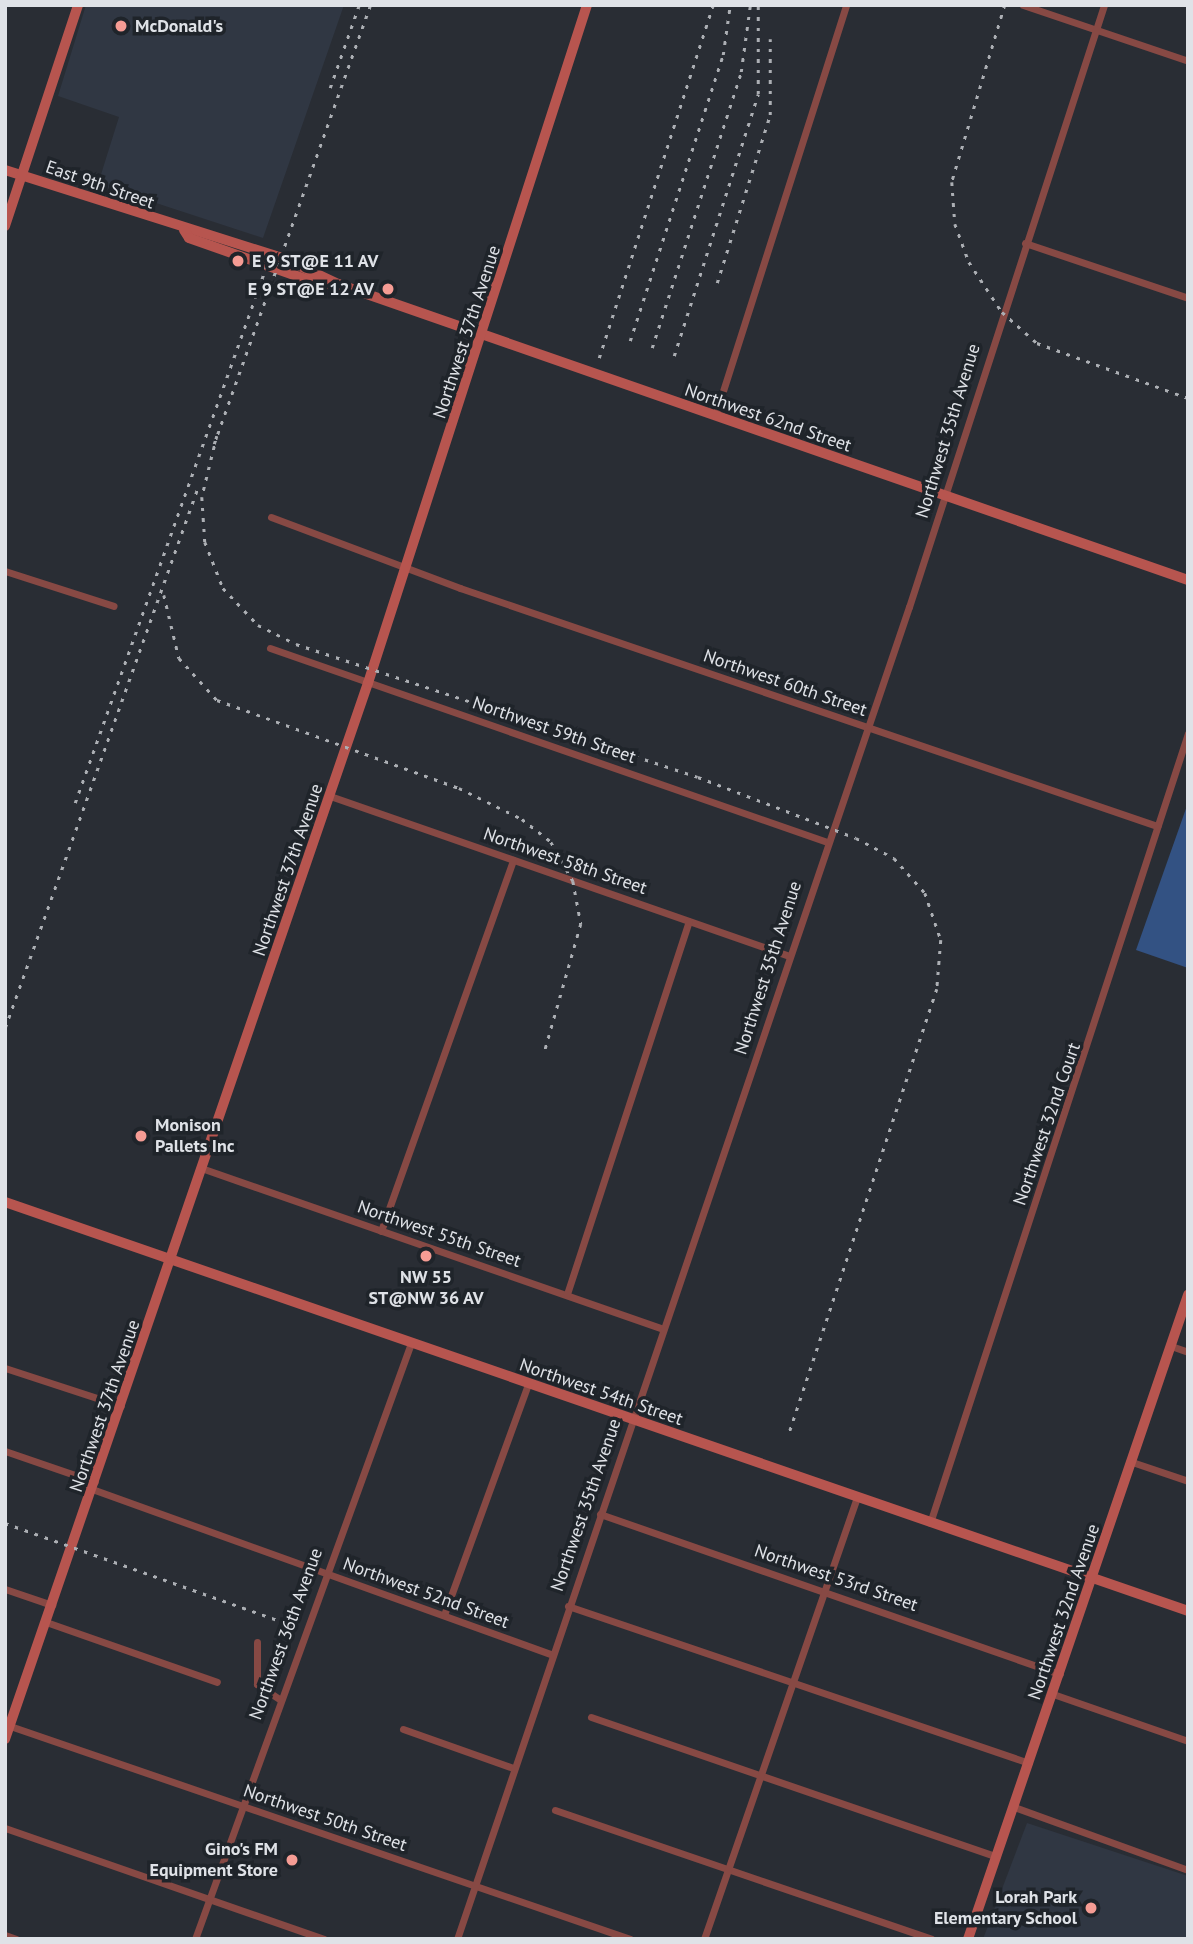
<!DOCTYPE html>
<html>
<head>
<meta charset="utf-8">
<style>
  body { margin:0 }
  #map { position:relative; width:1193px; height:1944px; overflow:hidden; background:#292d34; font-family:"PT Sans",sans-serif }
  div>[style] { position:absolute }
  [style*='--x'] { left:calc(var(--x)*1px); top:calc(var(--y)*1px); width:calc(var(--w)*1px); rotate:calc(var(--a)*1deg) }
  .built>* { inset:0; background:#303743 }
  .green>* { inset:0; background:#335283 }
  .street>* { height:7px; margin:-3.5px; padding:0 3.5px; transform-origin:3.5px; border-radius:3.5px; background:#874944 }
  .secondary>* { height:10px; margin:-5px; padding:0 5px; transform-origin:5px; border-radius:5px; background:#b7554f }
  .rail>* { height:2.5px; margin-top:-1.25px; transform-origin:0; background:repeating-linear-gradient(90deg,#acafb4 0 3.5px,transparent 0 10.5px) }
  .dots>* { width:19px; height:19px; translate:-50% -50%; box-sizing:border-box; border:4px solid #1f242a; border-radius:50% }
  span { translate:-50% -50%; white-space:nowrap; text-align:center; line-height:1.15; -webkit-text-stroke:7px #1f242a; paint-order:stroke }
  .poi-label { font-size:18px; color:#dfe2e7; font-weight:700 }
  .left { translate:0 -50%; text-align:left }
  .right { translate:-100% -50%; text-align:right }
  .street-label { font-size:18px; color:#dfe2e7 }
  .frame { position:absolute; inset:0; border:7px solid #dfe2e7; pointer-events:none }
</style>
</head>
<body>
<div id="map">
  <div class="built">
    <div style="clip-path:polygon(86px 5px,344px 5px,263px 238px,98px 184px,119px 117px,58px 96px)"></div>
    <div style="clip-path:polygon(1027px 1823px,1188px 1876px,1188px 1939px,983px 1939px)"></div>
  </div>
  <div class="green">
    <div style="clip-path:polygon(1188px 803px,1188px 968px,1136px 950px)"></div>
  </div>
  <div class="street">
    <div style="--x:1023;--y:5;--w:174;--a:18.7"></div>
    <div style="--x:1025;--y:243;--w:172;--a:18.6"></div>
    <div style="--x:715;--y:416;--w:431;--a:-72.3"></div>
    <div style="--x:271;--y:517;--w:202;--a:20.6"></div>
    <div style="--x:460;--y:588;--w:737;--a:18.85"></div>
    <div style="--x:5;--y:571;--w:114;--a:17.8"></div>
    <div style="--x:270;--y:648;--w:590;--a:19.2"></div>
    <div style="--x:330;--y:796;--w:486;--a:19.2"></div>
    <div style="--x:204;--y:1169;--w:486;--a:19.2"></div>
    <div style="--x:381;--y:1231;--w:394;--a:-70.4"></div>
    <div style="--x:567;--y:1294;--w:392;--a:-71.9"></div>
    <div style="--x:1171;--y:1346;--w:18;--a:19"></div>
    <div style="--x:5;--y:1368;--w:122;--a:18.1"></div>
    <div style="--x:5;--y:1451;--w:95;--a:19"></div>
    <div style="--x:1132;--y:1462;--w:59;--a:18.7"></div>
    <div style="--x:92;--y:1489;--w:489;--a:19.8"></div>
    <div style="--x:600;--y:1514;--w:487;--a:19.2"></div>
    <div style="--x:930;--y:1523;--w:831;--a:-71.91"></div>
    <div style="--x:5;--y:1589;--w:50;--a:18.8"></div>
    <div style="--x:568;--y:1606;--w:487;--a:18.8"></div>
    <div style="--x:444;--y:1615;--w:246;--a:-70"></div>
    <div style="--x:46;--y:1622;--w:181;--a:19.3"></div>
    <div style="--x:257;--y:1642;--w:42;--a:90"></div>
    <div style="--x:257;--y:1684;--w:27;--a:34"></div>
    <div style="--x:1053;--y:1694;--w:143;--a:19.2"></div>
    <div style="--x:591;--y:1717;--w:429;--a:19"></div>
    <div style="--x:10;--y:1726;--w:656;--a:18.96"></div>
    <div style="--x:403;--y:1729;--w:117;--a:19.5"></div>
    <div style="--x:1014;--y:1807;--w:185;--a:19.9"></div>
    <div style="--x:555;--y:1810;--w:398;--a:18.9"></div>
    <div style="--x:5;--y:1828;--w:338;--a:19.2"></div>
    <div style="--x:5;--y:1935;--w:12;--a:20"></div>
    <div style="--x:195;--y:1939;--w:634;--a:-70.08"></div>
    <div style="--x:457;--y:1939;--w:1407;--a:-71.26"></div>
    <div style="--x:909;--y:607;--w:633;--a:-72.05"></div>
    <div style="--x:704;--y:1939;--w:468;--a:-70.9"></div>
  </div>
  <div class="secondary">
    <div style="--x:5;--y:170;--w:292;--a:17.6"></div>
    <div style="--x:283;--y:258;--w:61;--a:25.3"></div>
    <div style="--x:338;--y:284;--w:900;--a:19.2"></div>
    <div style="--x:5;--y:226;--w:233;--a:-71.7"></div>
    <div style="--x:184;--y:230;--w:9;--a:58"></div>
    <div style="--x:189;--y:238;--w:136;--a:19.4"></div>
    <div style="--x:317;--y:283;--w:21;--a:3"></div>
    <div style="--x:5;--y:1202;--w:1252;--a:19.07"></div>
    <div style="--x:5;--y:1739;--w:1117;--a:-71.03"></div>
    <div style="--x:368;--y:683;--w:712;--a:-72.1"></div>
    <div style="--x:968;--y:1939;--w:681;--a:-71.14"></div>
  </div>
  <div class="rail">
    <div style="--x:1005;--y:5;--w:185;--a:106.7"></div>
    <div style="--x:952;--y:182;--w:42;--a:85.9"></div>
    <div style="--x:955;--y:224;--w:40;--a:69.8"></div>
    <div style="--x:969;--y:262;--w:60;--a:56.6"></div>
    <div style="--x:1002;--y:312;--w:47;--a:41.5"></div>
    <div style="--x:1037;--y:343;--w:161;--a:20"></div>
    <div style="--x:330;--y:88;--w:88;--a:-70.7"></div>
    <div style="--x:717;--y:283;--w:176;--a:-72.5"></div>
    <div style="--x:770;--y:115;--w:76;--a:-90"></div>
    <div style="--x:630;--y:341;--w:301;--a:-72"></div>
    <div style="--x:723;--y:55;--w:50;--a:-82"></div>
    <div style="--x:652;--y:348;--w:290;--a:-72.1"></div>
    <div style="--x:741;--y:72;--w:67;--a:-82.2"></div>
    <div style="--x:674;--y:356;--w:275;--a:-72.2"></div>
    <div style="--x:758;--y:94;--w:89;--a:-90"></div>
    <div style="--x:599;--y:358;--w:371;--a:-72.1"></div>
    <div style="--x:217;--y:436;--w:63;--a:103.8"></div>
    <div style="--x:202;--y:497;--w:45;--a:86.2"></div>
    <div style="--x:205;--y:542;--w:49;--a:68.6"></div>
    <div style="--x:223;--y:588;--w:51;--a:46.6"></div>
    <div style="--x:258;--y:625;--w:42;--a:26.6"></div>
    <div style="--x:296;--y:644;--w:423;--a:18.3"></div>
    <div style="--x:698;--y:777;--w:169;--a:21.1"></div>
    <div style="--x:856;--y:838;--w:43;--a:27.8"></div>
    <div style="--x:894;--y:858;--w:47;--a:48.5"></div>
    <div style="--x:925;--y:893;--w:50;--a:71.2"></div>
    <div style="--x:941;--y:940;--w:49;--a:94.7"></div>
    <div style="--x:937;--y:989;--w:471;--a:108.4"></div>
    <div style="--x:214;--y:444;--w:466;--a:-70.4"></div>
    <div style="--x:164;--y:595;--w:65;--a:76.6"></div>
    <div style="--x:179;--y:658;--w:57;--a:47.9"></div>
    <div style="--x:217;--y:700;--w:258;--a:20"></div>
    <div style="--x:459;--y:788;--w:70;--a:26.2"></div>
    <div style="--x:522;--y:819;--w:37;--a:38"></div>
    <div style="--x:551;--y:842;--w:45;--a:60.6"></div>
    <div style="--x:573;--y:881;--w:44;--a:79.5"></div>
    <div style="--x:581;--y:924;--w:131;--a:105.9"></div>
    <div style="--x:75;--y:803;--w:581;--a:-70.38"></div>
    <div style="--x:5;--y:1028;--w:571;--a:-70.36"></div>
    <div style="--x:5;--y:1523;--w:305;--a:19.6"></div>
  </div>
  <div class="dots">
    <div style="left:121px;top:26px;background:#f59c94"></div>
    <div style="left:238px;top:261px;background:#f59c94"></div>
    <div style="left:388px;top:289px;background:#f59c94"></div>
    <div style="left:141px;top:1136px;background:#f59c94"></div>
    <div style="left:426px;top:1256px;background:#f59c94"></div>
    <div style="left:292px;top:1860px;background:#f59c94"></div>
    <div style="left:1091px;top:1908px;background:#f59c94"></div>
  </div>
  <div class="poi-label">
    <span class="left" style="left:135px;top:26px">McDonald's</span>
    <span class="left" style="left:252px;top:261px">E 9 ST@E 11 AV</span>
    <span class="right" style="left:374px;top:289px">E 9 ST@E 12 AV</span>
    <span class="left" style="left:155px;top:1136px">Monison<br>Pallets Inc</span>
    <span style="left:426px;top:1288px">NW 55<br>ST@NW 36 AV</span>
    <span class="right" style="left:278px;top:1860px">Gino's FM<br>Equipment Store</span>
    <span class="right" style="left:1077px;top:1908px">Lorah Park<br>Elementary School</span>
  </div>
  <div class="street-label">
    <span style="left:100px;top:185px;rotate:19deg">East 9th Street</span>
    <span style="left:467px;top:332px;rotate:-72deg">Northwest 37th Avenue</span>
    <span style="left:768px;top:418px;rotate:19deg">Northwest 62nd Street</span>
    <span style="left:948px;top:431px;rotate:-73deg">Northwest 35th Avenue</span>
    <span style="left:785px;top:683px;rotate:19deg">Northwest 60th Street</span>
    <span style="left:554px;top:730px;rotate:19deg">Northwest 59th Street</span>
    <span style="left:565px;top:861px;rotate:19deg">Northwest 58th Street</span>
    <span style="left:288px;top:870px;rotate:-71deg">Northwest 37th Avenue</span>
    <span style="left:768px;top:968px;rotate:-72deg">Northwest 35th Avenue</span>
    <span style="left:1047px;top:1124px;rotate:-71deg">Northwest 32nd Court</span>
    <span style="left:439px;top:1234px;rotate:19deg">Northwest 55th Street</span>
    <span style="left:601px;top:1392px;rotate:19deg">Northwest 54th Street</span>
    <span style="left:105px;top:1406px;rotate:-71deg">Northwest 37th Avenue</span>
    <span style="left:586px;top:1505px;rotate:-71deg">Northwest 35th Avenue</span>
    <span style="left:836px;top:1578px;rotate:19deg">Northwest 53rd Street</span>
    <span style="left:426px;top:1593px;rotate:20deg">Northwest 52nd Street</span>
    <span style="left:1064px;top:1612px;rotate:-71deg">Northwest 32nd Avenue</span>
    <span style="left:286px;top:1634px;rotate:-70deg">Northwest 36th Avenue</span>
    <span style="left:325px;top:1818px;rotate:19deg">Northwest 50th Street</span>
  </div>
  <div class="frame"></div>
</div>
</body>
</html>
